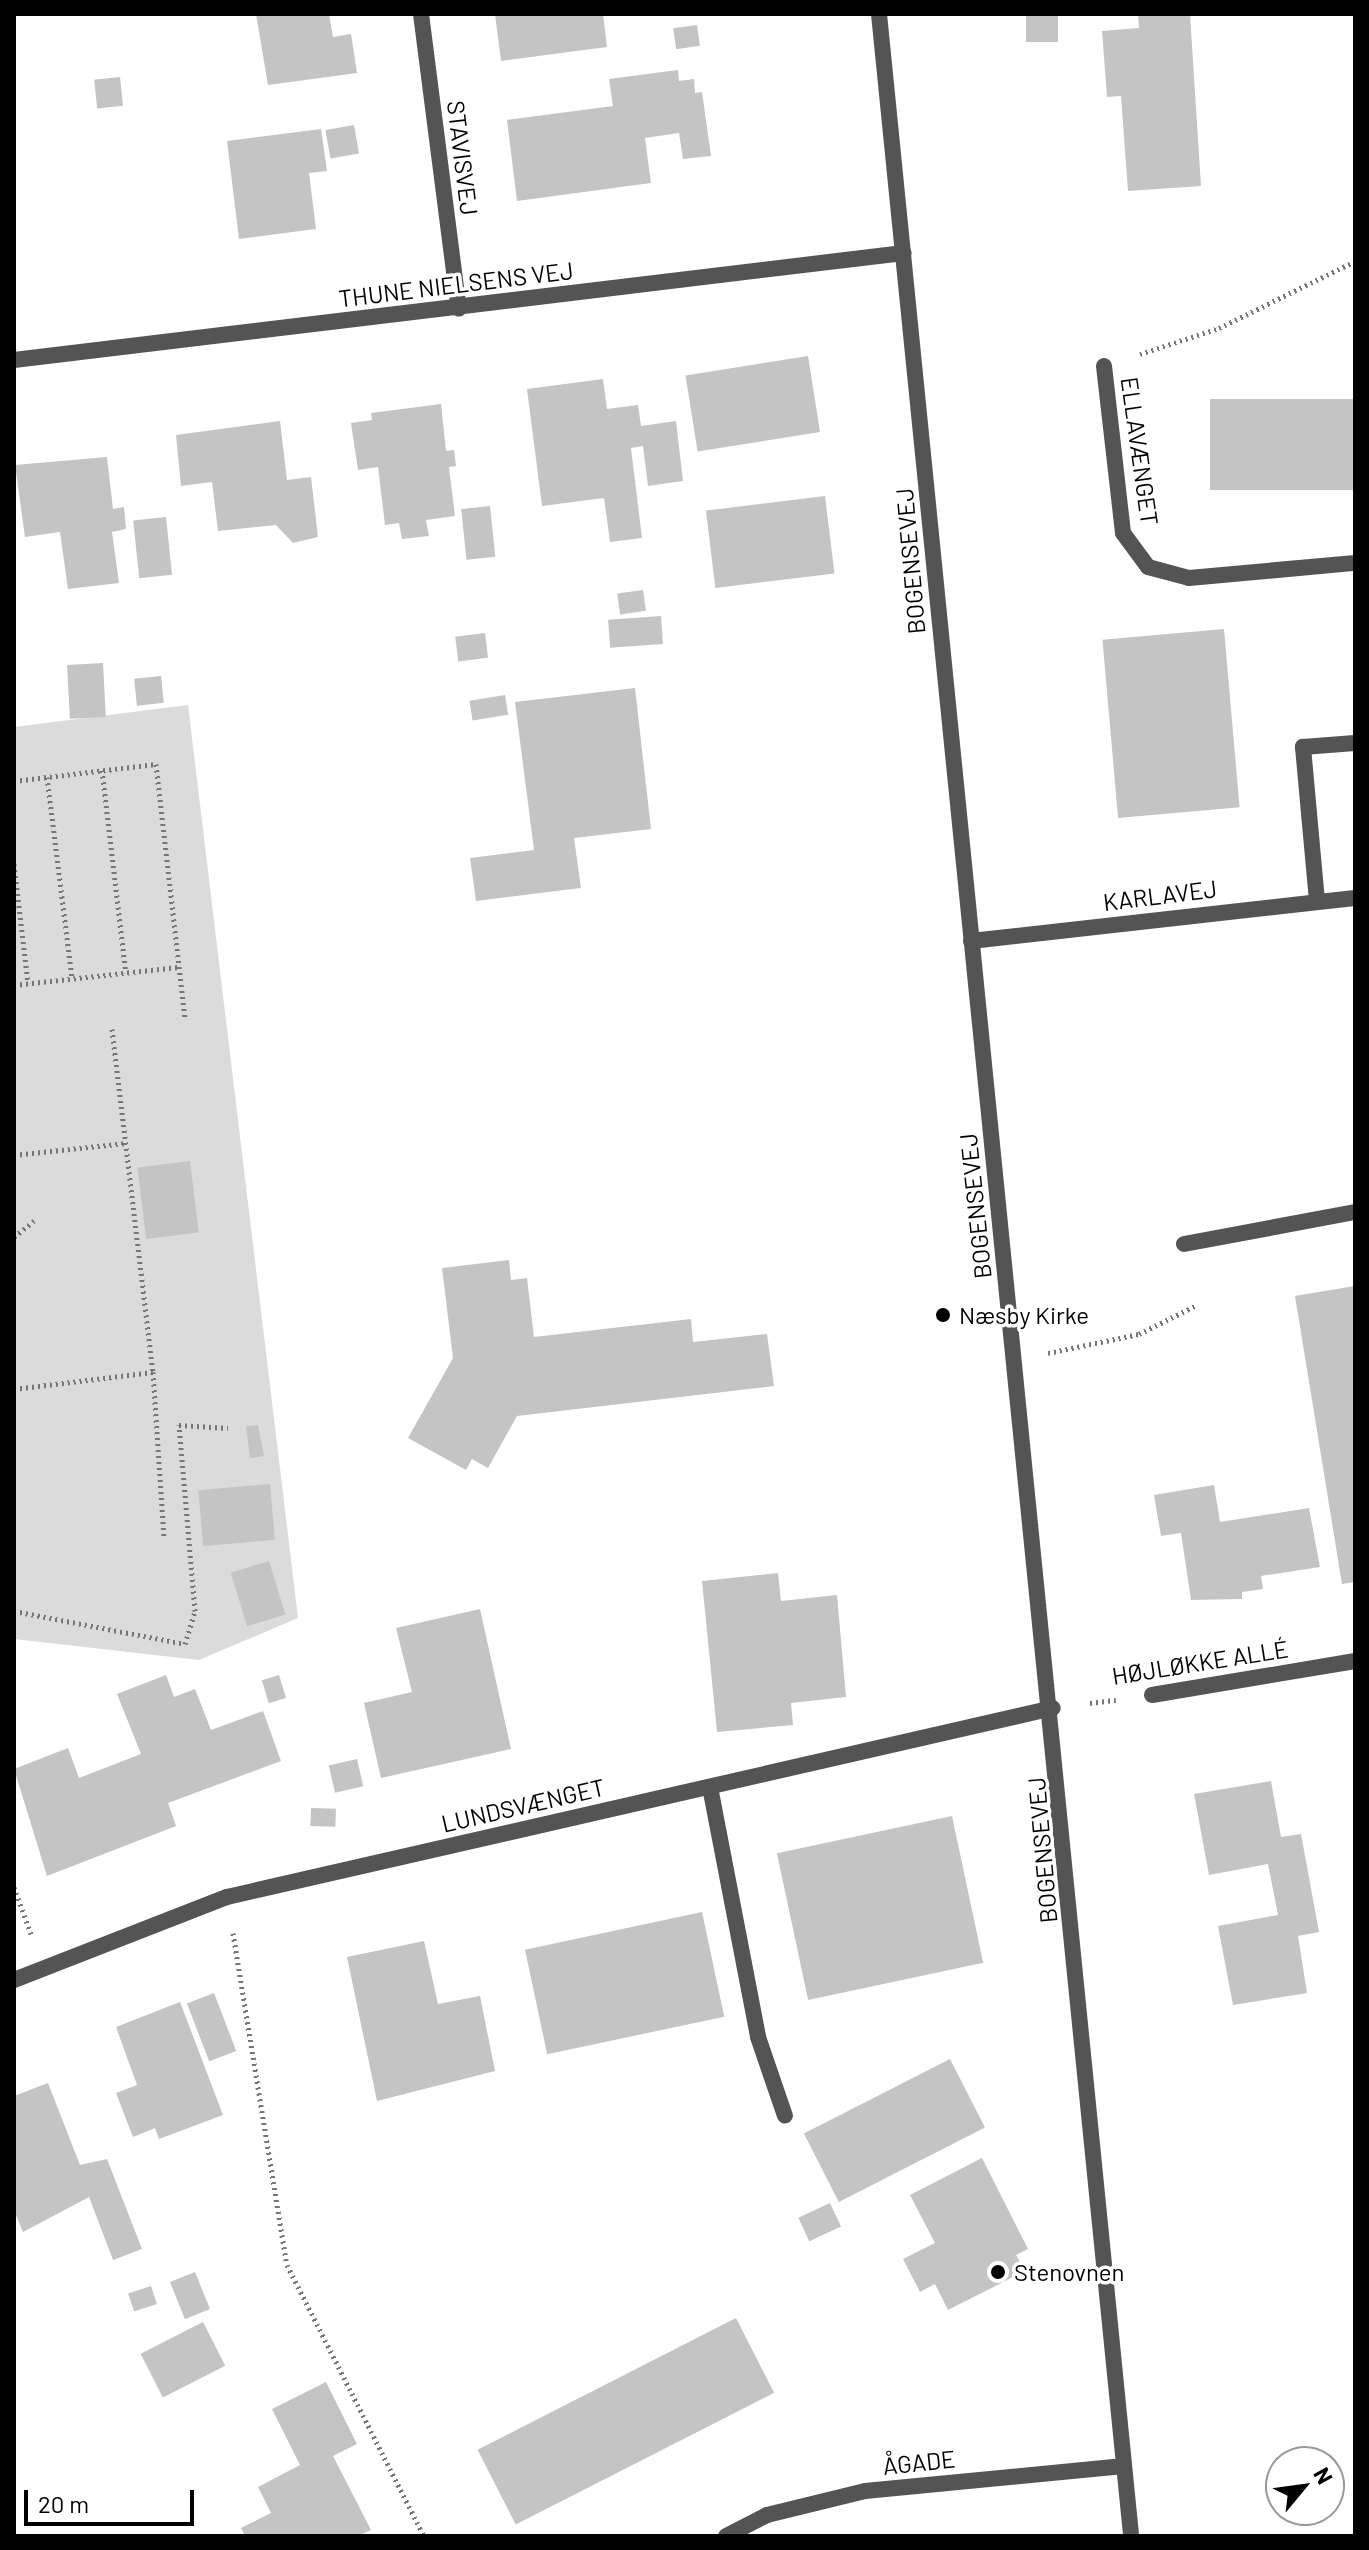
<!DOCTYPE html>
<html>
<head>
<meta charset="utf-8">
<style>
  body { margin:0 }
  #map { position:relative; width:1369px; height:2550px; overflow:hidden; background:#fff; font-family:Barlow,sans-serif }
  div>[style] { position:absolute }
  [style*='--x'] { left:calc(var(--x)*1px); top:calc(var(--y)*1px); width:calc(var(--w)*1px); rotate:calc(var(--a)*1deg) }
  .green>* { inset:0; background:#dbdbdb }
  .building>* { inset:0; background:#c4c4c4; transform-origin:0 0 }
  .path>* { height:5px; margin-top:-2.5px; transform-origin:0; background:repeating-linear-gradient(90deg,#767676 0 2px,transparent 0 6px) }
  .service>* { height:16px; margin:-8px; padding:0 8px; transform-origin:8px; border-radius:8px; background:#545454 }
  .minor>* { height:16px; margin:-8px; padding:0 8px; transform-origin:8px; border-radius:8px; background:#545454 }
  .tertiary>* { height:16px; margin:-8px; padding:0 8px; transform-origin:8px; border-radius:8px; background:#545454 }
  .dots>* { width:22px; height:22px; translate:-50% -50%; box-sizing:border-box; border:4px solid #fff; border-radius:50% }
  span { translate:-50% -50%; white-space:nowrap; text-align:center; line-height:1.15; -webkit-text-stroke:7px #fff; paint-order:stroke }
  .street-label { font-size:24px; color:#000 }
  .poi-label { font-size:24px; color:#000 }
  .left { translate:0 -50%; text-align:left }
  .frame { position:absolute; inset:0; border:16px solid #000; pointer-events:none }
  .north { position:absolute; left:1265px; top:2446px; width:80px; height:80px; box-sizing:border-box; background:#fff; border:2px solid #999; border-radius:50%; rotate:61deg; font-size:22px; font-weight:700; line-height:32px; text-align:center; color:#000 }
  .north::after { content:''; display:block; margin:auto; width:28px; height:36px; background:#000; clip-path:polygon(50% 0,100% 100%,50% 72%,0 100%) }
  .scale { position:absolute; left:24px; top:2490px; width:170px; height:36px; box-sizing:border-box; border:4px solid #000; border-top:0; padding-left:10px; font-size:24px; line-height:28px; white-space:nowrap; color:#000; -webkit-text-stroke:6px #fff; paint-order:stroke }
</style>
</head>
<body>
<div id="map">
  <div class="green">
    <div style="clip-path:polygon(188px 705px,298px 1618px,199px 1660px,14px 1639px,14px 727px)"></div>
  </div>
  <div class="building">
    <div style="clip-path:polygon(256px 14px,329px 14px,333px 37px,351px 34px,357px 73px,268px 85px)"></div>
    <div style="clip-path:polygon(495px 14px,603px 14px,607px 47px,501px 61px)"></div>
    <div style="left:1026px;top:14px;width:32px;height:28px"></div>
    <div style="clip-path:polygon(1138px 14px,1190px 14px,1201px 186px,1128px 191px,1121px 96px,1107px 97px,1102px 31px,1139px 28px)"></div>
    <div style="left:697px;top:25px;width:21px;height:24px;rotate:82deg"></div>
    <div style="clip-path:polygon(678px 70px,679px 81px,694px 79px,695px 93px,702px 92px,711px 156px,683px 159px,679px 133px,645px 138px,651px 183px,517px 201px,507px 120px,613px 106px,609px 79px)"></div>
    <div style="left:120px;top:77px;width:29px;height:26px;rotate:84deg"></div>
    <div style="left:354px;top:125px;width:29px;height:29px;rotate:80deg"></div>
    <div style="clip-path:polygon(321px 129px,327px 171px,309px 173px,316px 229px,239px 239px,227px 141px)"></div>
    <div style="left:808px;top:356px;width:77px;height:124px;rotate:81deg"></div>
    <div style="clip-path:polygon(603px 379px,607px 409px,638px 405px,641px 426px,676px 421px,683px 481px,648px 486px,643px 446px,631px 448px,642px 538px,610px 542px,604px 498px,542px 506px,527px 389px)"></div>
    <div style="left:1355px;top:399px;width:91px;height:145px;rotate:90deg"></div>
    <div style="clip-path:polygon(441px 404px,446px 451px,454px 450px,456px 466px,449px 467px,455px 516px,426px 520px,429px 536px,402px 539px,399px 523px,385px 525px,378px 467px,358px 470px,351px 423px,372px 420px,371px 413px)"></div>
    <div style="clip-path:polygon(280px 421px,287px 480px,311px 477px,318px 537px,293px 543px,276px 525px,218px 531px,212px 482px,181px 486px,176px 435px)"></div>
    <div style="clip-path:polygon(107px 457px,113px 509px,124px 507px,126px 529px,112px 532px,119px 583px,68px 589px,60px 532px,25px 537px,15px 465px)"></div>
    <div style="left:825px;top:496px;width:78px;height:120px;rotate:83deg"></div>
    <div style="left:490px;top:506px;width:51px;height:29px;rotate:84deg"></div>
    <div style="left:166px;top:517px;width:58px;height:33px;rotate:84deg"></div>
    <div style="left:643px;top:590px;width:21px;height:26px;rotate:82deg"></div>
    <div style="left:661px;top:616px;width:28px;height:53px;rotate:86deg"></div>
    <div style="left:1224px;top:629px;width:179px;height:122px;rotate:85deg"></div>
    <div style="left:485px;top:633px;width:25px;height:30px;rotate:83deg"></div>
    <div style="left:103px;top:663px;width:54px;height:36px;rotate:87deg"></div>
    <div style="left:161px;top:676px;width:27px;height:27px;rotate:84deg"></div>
    <div style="clip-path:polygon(635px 688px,651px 829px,574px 838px,581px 888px,476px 901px,470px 858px,534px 850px,515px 702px)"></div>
    <div style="left:505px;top:695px;width:20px;height:36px;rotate:81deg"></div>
    <div style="left:190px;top:1161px;width:72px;height:53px;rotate:83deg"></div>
    <div style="clip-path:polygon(509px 1260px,511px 1280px,527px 1278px,534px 1337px,691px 1319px,693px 1342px,767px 1334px,774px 1386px,517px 1416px,488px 1468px,472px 1459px,466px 1470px,408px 1438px,453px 1358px,442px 1268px)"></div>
    <div style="clip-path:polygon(1355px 1286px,1355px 1582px,1342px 1584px,1295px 1296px)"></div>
    <div style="clip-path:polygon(258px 1425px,264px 1456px,250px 1458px,246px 1426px)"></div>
    <div style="left:270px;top:1484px;width:56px;height:72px;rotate:85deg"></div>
    <div style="clip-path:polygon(1214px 1485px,1220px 1522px,1309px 1508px,1320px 1567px,1261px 1576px,1263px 1589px,1242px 1592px,1242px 1599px,1191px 1600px,1181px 1533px,1161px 1536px,1154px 1495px)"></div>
    <div style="left:269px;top:1561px;width:56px;height:40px;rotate:73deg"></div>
    <div style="clip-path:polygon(778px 1573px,781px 1601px,837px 1595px,846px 1697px,791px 1703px,793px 1725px,717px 1732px,702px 1581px)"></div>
    <div style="clip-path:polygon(480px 1609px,511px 1749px,381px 1778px,364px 1703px,412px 1692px,396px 1628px)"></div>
    <div style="clip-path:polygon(166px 1675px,174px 1697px,195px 1689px,211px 1730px,263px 1711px,281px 1761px,168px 1803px,176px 1826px,47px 1876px,14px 1769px,68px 1748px,79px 1778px,141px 1754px,117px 1694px)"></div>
    <div style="left:279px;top:1675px;width:24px;height:18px;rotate:73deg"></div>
    <div style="left:357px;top:1759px;width:28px;height:29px;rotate:77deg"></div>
    <div style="clip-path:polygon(1271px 1781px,1281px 1837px,1301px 1834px,1319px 1932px,1298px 1936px,1307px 1993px,1233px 2005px,1218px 1926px,1278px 1915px,1268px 1864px,1209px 1875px,1194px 1794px)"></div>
    <div style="left:311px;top:1808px;width:25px;height:18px;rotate:2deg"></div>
    <div style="left:952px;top:1816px;width:150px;height:179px;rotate:78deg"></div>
    <div style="left:702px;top:1912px;width:107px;height:181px;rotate:78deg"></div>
    <div style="clip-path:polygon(424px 1941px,438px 2004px,480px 1996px,495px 2071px,377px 2101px,347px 1957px)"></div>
    <div style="left:214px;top:1993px;width:62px;height:29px;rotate:69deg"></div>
    <div style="clip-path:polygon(180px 2002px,223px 2115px,159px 2139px,155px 2128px,133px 2137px,116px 2093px,137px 2085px,116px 2027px)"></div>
    <div style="left:950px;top:2059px;width:77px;height:164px;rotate:63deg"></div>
    <div style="clip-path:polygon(48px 2083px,80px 2165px,107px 2159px,142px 2249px,113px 2260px,89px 2197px,23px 2232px,14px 2210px,14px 2096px)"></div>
    <div style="clip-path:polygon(982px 2158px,1028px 2249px,1016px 2255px,1025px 2271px,948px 2310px,935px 2284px,920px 2292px,903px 2259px,935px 2243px,910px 2195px)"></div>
    <div style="left:830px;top:2203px;width:26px;height:35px;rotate:65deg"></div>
    <div style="left:195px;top:2272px;width:40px;height:27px;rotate:68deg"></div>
    <div style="left:151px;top:2286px;width:19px;height:24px;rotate:72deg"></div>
    <div style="left:736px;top:2318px;width:84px;height:290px;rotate:63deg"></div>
    <div style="left:203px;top:2322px;width:49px;height:70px;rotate:63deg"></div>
    <div style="clip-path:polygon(326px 2382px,357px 2444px,333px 2456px,371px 2530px,358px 2536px,245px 2536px,241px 2528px,271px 2513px,258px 2487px,300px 2465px,272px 2409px)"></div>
  </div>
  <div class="path">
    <div style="--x:1140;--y:354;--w:83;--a:-18.2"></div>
    <div style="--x:1219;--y:328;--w:152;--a:-26.2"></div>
    <div style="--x:102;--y:770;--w:204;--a:83.3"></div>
    <div style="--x:47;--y:777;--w:203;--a:82.9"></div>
    <div style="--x:14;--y:781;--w:143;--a:-6.8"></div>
    <div style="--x:156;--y:764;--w:258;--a:83.5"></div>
    <div style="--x:14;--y:864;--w:120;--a:83.3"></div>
    <div style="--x:14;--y:985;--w:165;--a:-6.3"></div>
    <div style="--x:112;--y:1029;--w:345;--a:83.2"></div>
    <div style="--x:153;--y:1372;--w:164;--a:86.2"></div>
    <div style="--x:14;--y:1155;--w:113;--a:-6.1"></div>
    <div style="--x:14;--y:1237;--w:26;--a:-39"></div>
    <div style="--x:1048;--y:1353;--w:93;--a:-11.8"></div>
    <div style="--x:1139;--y:1334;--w:63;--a:-26.6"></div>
    <div style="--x:14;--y:1389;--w:140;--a:-7"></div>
    <div style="--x:14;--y:1611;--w:174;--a:10.9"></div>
    <div style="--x:185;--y:1644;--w:34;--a:-73"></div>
    <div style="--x:195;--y:1611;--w:187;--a:-94.9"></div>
    <div style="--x:179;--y:1425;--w:49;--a:3.5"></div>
    <div style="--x:1090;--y:1703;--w:26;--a:-7"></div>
    <div style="--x:14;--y:1887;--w:50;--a:70.1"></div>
    <div style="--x:233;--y:1933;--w:336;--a:80.8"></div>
    <div style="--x:287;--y:2265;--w:304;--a:63.2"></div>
  </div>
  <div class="service">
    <div style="--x:1317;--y:901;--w:155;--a:-95.2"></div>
    <div style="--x:1303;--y:747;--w:52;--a:-4.4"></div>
    <div style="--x:1184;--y:1244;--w:174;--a:-10.6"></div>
    <div style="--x:710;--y:1787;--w:255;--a:79.1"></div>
    <div style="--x:758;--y:2037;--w:83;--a:71.1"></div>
  </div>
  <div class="minor">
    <div style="--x:421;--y:14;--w:297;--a:82.7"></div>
    <div style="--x:14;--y:360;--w:896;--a:-6.86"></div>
    <div style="--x:1104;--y:366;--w:168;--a:83.5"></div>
    <div style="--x:1123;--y:533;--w:42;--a:53.7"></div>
    <div style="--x:1148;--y:567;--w:42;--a:15"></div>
    <div style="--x:1189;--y:578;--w:167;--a:-5.2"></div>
    <div style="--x:971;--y:941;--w:386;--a:-6.4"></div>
    <div style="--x:1152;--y:1695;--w:206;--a:-9.5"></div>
    <div style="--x:14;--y:1980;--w:229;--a:-21.3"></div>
    <div style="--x:227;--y:1897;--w:847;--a:-12.89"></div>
    <div style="--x:726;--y:2536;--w:46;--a:-27.1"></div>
    <div style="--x:767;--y:2515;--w:101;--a:-13.8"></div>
    <div style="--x:865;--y:2491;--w:260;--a:-5.5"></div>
  </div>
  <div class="tertiary">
    <div style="--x:879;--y:14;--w:2535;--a:84.29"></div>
  </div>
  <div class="dots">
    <div style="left:943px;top:1315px;background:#000"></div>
    <div style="left:998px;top:2272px;background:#000"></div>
  </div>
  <div class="street-label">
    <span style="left:463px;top:158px;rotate:83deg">STAVISVEJ</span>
    <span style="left:456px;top:284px;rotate:-7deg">THUNE NIELSENS VEJ</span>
    <span style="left:1140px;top:451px;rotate:82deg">ELLAVÆNGET</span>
    <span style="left:910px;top:561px;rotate:-95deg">BOGENSEVEJ</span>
    <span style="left:1160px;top:895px;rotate:-7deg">KARLAVEJ</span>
    <span style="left:975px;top:1206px;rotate:-96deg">BOGENSEVEJ</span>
    <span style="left:1200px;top:1662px;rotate:-9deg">HØJLØKKE ALLÉ</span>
    <span style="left:523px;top:1805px;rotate:-13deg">LUNDSVÆNGET</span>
    <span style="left:1042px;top:1850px;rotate:-95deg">BOGENSEVEJ</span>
    <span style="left:919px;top:2462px;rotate:-6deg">ÅGADE</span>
  </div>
  <div class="poi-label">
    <span class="left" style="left:959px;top:1315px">Næsby Kirke</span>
    <span class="left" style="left:1014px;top:2272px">Stenovnen</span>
  </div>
  <div class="frame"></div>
  <div class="north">N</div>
  <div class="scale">20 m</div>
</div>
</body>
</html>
